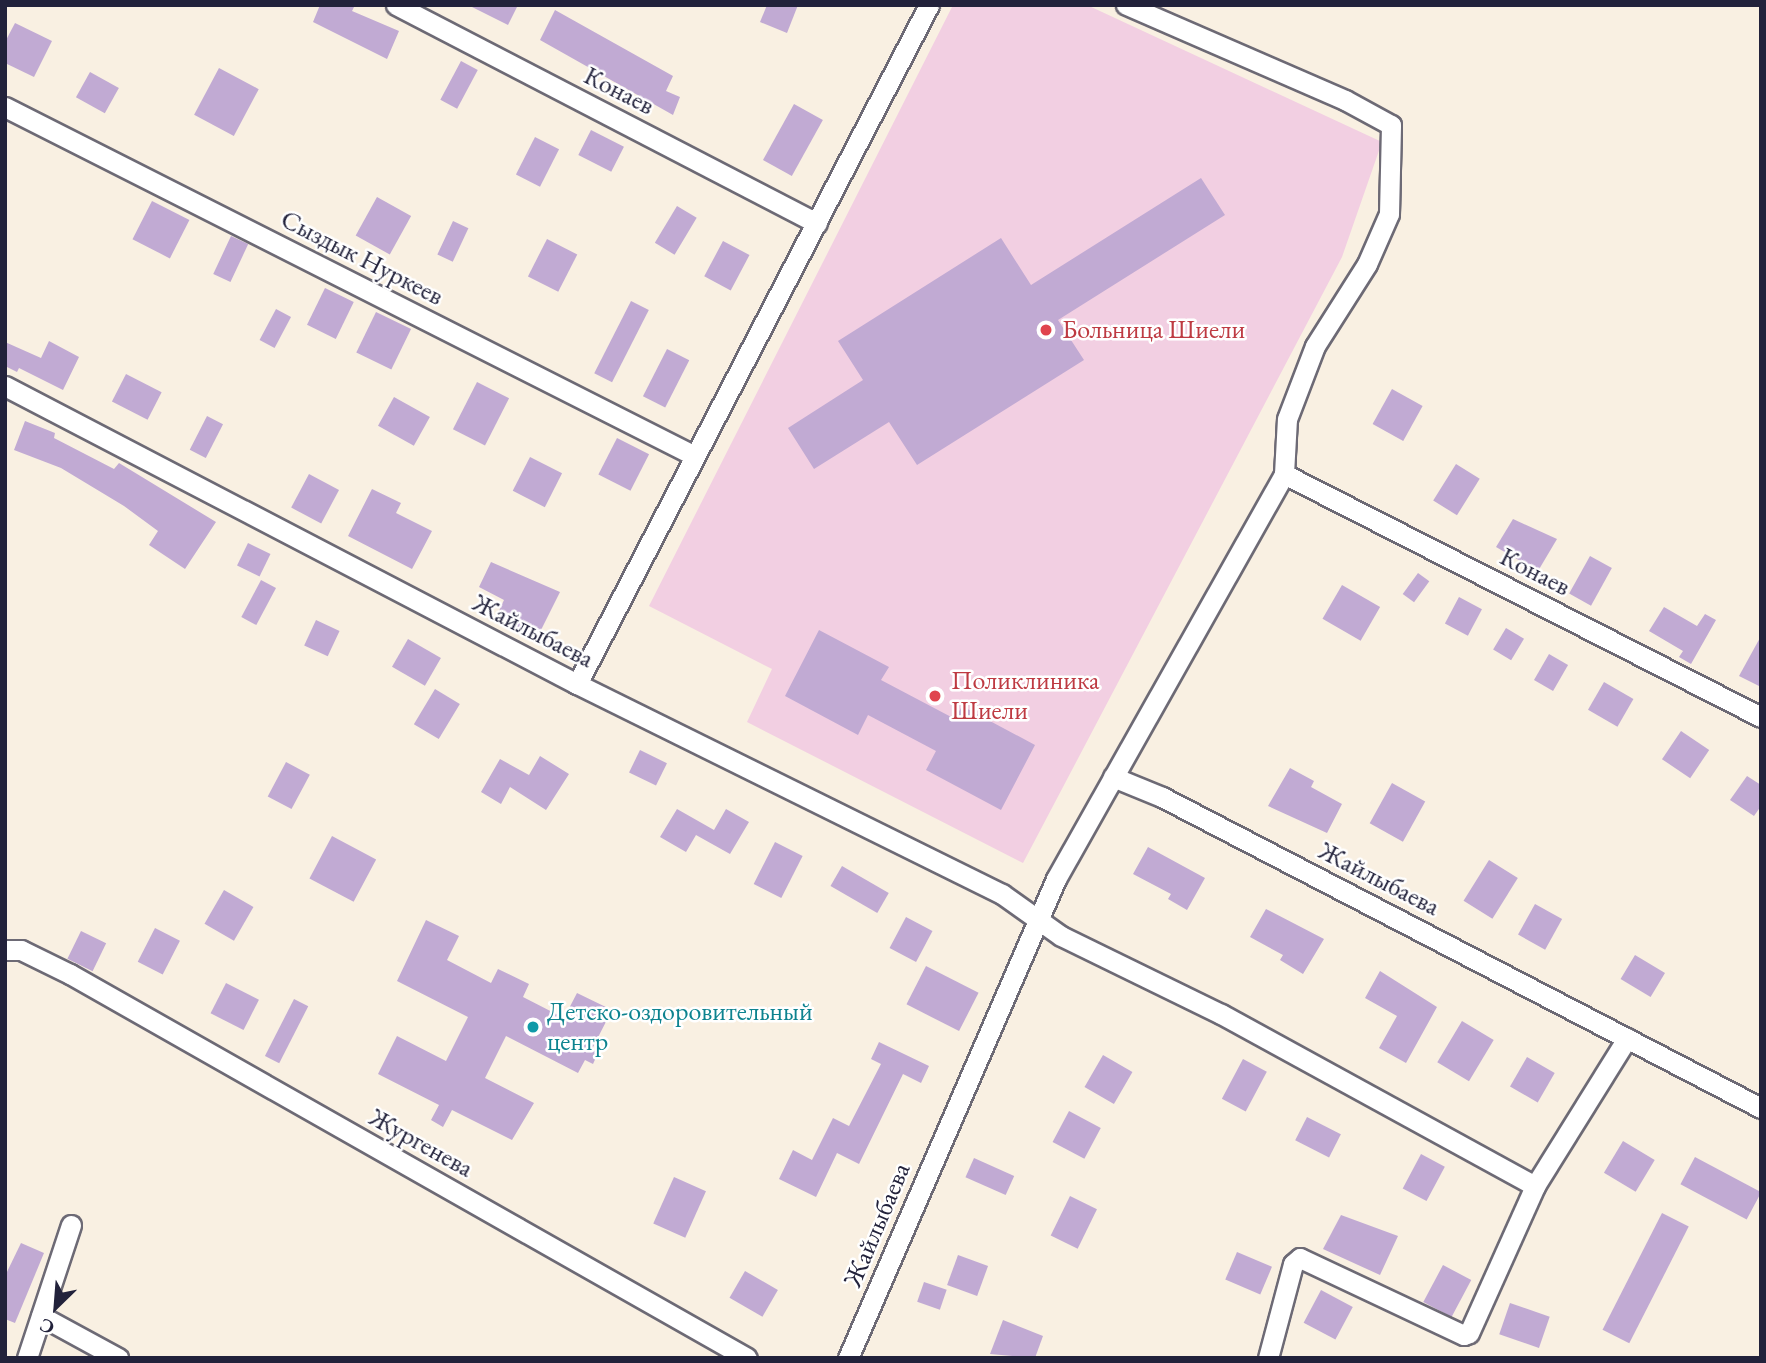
<!DOCTYPE html>
<html>
<head>
<meta charset="utf-8">
<style>
  body { margin:0 }
  #map { position:relative; width:1766px; height:1363px; overflow:hidden; background:#f9f0e2; font-family:"EB Garamond",serif }
  div>[style] { position:absolute }
  [style*='--x'] { left:calc(var(--x)*1px); top:calc(var(--y)*1px); width:calc(var(--w)*1px); rotate:calc(var(--a)*1deg) }
  .built>* { inset:0; background:#f2cfe2 }
  .building>* { inset:0; background:#c1aad3; transform-origin:0 0 }
  .roads { filter:drop-shadow(2px 0 #6d6a75) drop-shadow(-2px 0 #6d6a75) drop-shadow(0 2px #6d6a75) drop-shadow(0 -2px #6d6a75) }
  .street>* { height:19px; margin:-9.5px; padding:0 9.5px; transform-origin:9.5px; border-radius:9.5px; background:#fff }
  .dots>* { width:19px; height:19px; translate:-50% -50%; box-sizing:border-box; border:4px solid #fff; border-radius:50% }
  span { translate:-50% -50%; white-space:nowrap; text-align:center; line-height:1.15; -webkit-text-stroke:5px #fff; paint-order:stroke }
  .street-label { font-size:26px; color:#22223b }
  .health-label { font-size:26px; color:#be3a42 }
  .left { translate:0 -50%; text-align:left }
  .culture-label { font-size:26px; color:#0d838f }
  .frame { position:absolute; inset:0; border:7px solid #22223b; pointer-events:none }
  .north { position:absolute; left:21px; top:1272px; width:70px; height:70px; -webkit-text-stroke:5px #fff; paint-order:stroke; rotate:205deg; font-size:19px; font-weight:700; line-height:28px; text-align:center; color:#22223b }
  .north::after { content:''; display:block; margin:auto; width:24px; height:32px; background:#22223b; clip-path:polygon(50% 0,100% 100%,50% 72%,0 100%) }
</style>
</head>
<body>
<div id="map">
  <div class="built">
    <div style="clip-path:polygon(953px 5px,1087px 5px,1382px 142px,1342px 257px,1023px 863px,747px 722px,772px 669px,649px 606px)"></div>
  </div>
  <div class="building">
    <div style="clip-path:polygon(320px 5px,355px 5px,352px 11px,399px 31px,387px 59px,313px 22px)"></div>
    <div style="clip-path:polygon(468px 5px,518px 5px,508px 25px)"></div>
    <div style="clip-path:polygon(767px 5px,798px 5px,787px 33px,760px 22px)"></div>
    <div style="clip-path:polygon(555px 10px,673px 76px,666px 91px,680px 97px,673px 115px,540px 40px)"></div>
    <div style="clip-path:polygon(15px 23px,52px 41px,34px 77px,5px 63px,5px 42px)"></div>
    <div style="left:461px;top:61px;width:19px;height:44px;rotate:28deg"></div>
    <div style="left:219px;top:68px;width:45px;height:53px;rotate:28deg"></div>
    <div style="left:90px;top:72px;width:33px;height:29px;rotate:29deg"></div>
    <div style="left:794px;top:104px;width:33px;height:64px;rotate:29deg"></div>
    <div style="left:591px;top:130px;width:37px;height:28px;rotate:27deg"></div>
    <div style="left:535px;top:137px;width:27px;height:42px;rotate:27deg"></div>
    <div style="clip-path:polygon(1201px 178px,1225px 215px,1058px 320px,1084px 360px,917px 465px,889px 422px,814px 469px,788px 428px,863px 380px,838px 341px,1001px 238px,1031px 285px)"></div>
    <div style="left:377px;top:197px;width:39px;height:44px;rotate:29deg"></div>
    <div style="left:152px;top:201px;width:42px;height:43px;rotate:27deg"></div>
    <div style="left:677px;top:206px;width:23px;height:43px;rotate:31deg"></div>
    <div style="left:453px;top:221px;width:17px;height:37px;rotate:25deg"></div>
    <div style="left:231px;top:236px;width:19px;height:42px;rotate:25deg"></div>
    <div style="left:547px;top:239px;width:34px;height:42px;rotate:27deg"></div>
    <div style="left:723px;top:241px;width:30px;height:40px;rotate:28deg"></div>
    <div style="left:325px;top:288px;width:32px;height:41px;rotate:26deg"></div>
    <div style="left:631px;top:301px;width:20px;height:81px;rotate:27deg"></div>
    <div style="left:276px;top:309px;width:17px;height:35px;rotate:28deg"></div>
    <div style="left:376px;top:312px;width:39px;height:45px;rotate:26deg"></div>
    <div style="clip-path:polygon(49px 341px,79px 357px,63px 390px,19px 368px,17px 372px,5px 366px,5px 342px,41px 358px)"></div>
    <div style="left:667px;top:349px;width:25px;height:53px;rotate:27deg"></div>
    <div style="left:126px;top:374px;width:40px;height:31px;rotate:27deg"></div>
    <div style="left:477px;top:382px;width:36px;height:53px;rotate:27deg"></div>
    <div style="left:1392px;top:389px;width:35px;height:40px;rotate:29deg"></div>
    <div style="left:394px;top:397px;width:41px;height:33px;rotate:29deg"></div>
    <div style="left:207px;top:416px;width:18px;height:38px;rotate:27deg"></div>
    <div style="clip-path:polygon(25px 421px,55px 433px,54px 438px,114px 469px,119px 463px,216px 522px,185px 569px,149px 545px,158px 531px,124px 506px,61px 468px,14px 450px)"></div>
    <div style="left:617px;top:438px;width:36px;height:41px;rotate:27deg"></div>
    <div style="left:530px;top:457px;width:36px;height:38px;rotate:27deg"></div>
    <div style="left:1456px;top:464px;width:28px;height:43px;rotate:32deg"></div>
    <div style="left:309px;top:474px;width:34px;height:38px;rotate:28deg"></div>
    <div style="clip-path:polygon(372px 489px,401px 503px,396px 513px,432px 531px,412px 569px,348px 536px)"></div>
    <div style="clip-path:polygon(1513px 519px,1557px 539px,1538px 571px,1496px 547px)"></div>
    <div style="left:248px;top:543px;width:25px;height:25px;rotate:26deg"></div>
    <div style="left:1590px;top:556px;width:25px;height:43px;rotate:29deg"></div>
    <div style="clip-path:polygon(491px 562px,560px 592px,537px 638px,496px 617px,504px 600px,479px 587px)"></div>
    <div style="left:1418px;top:573px;width:14px;height:26px;rotate:36deg"></div>
    <div style="left:261px;top:580px;width:17px;height:42px;rotate:28deg"></div>
    <div style="left:1342px;top:585px;width:44px;height:39px;rotate:30deg"></div>
    <div style="left:1459px;top:597px;width:26px;height:30px;rotate:28deg"></div>
    <div style="clip-path:polygon(1664px 607px,1697px 626px,1705px 614px,1716px 620px,1691px 664px,1679px 657px,1683px 651px,1649px 631px)"></div>
    <div style="left:316px;top:620px;width:26px;height:28px;rotate:25deg"></div>
    <div style="left:1506px;top:628px;width:21px;height:25px;rotate:31deg"></div>
    <div style="clip-path:polygon(819px 630px,889px 667px,881px 680px,955px 719px,962px 706px,1035px 745px,1001px 810px,926px 770px,936px 751px,868px 715px,858px 735px,785px 696px)"></div>
    <div style="clip-path:polygon(1761px 636px,1761px 687px,1739px 676px)"></div>
    <div style="left:408px;top:639px;width:38px;height:32px;rotate:30deg"></div>
    <div style="left:1549px;top:654px;width:22px;height:30px;rotate:30deg"></div>
    <div style="left:1604px;top:682px;width:34px;height:32px;rotate:30deg"></div>
    <div style="left:435px;top:689px;width:29px;height:41px;rotate:31deg"></div>
    <div style="left:1681px;top:731px;width:34px;height:34px;rotate:34deg"></div>
    <div style="left:640px;top:750px;width:30px;height:25px;rotate:26deg"></div>
    <div style="clip-path:polygon(540px 756px,569px 774px,546px 810px,510px 787px,501px 804px,481px 792px,500px 759px,529px 775px)"></div>
    <div style="left:286px;top:762px;width:27px;height:39px;rotate:28deg"></div>
    <div style="clip-path:polygon(1290px 768px,1314px 781px,1311px 787px,1342px 804px,1327px 833px,1268px 806px)"></div>
    <div style="clip-path:polygon(1747px 776px,1761px 785px,1761px 806px,1754px 816px,1730px 800px)"></div>
    <div style="left:1392px;top:783px;width:38px;height:46px;rotate:29deg"></div>
    <div style="clip-path:polygon(677px 809px,714px 830px,726px 809px,749px 822px,730px 854px,696px 835px,686px 852px,660px 837px)"></div>
    <div style="left:332px;top:836px;width:50px;height:48px;rotate:28deg"></div>
    <div style="left:775px;top:842px;width:31px;height:47px;rotate:27deg"></div>
    <div style="clip-path:polygon(1148px 847px,1205px 878px,1187px 910px,1168px 899px,1171px 894px,1133px 874px)"></div>
    <div style="left:1489px;top:860px;width:34px;height:48px;rotate:32deg"></div>
    <div style="left:842px;top:866px;width:54px;height:23px;rotate:30deg"></div>
    <div style="left:224px;top:890px;width:34px;height:39px;rotate:30deg"></div>
    <div style="left:1535px;top:904px;width:31px;height:35px;rotate:29deg"></div>
    <div style="clip-path:polygon(1266px 909px,1324px 939px,1303px 974px,1280px 960px,1283px 955px,1250px 937px)"></div>
    <div style="left:906px;top:917px;width:30px;height:35px;rotate:28deg"></div>
    <div style="clip-path:polygon(426px 920px,459px 936px,447px 960px,491px 983px,498px 969px,529px 984px,523px 997px,564px 1018px,577px 993px,612px 1010px,592px 1049px,598px 1053px,593px 1064px,585px 1060px,578px 1073px,506px 1036px,485px 1078px,534px 1103px,512px 1140px,452px 1110px,443px 1127px,431px 1120px,439px 1105px,378px 1074px,397px 1036px,446px 1061px,468px 1017px,397px 981px)"></div>
    <div style="left:155px;top:928px;width:28px;height:38px;rotate:27deg"></div>
    <div style="left:81px;top:931px;width:28px;height:31px;rotate:26deg"></div>
    <div style="left:1635px;top:955px;width:35px;height:28px;rotate:31deg"></div>
    <div style="left:926px;top:966px;width:59px;height:43px;rotate:27deg"></div>
    <div style="clip-path:polygon(1380px 971px,1437px 1007px,1406px 1063px,1379px 1048px,1397px 1016px,1365px 998px)"></div>
    <div style="left:226px;top:983px;width:37px;height:34px;rotate:27deg"></div>
    <div style="left:294px;top:999px;width:16px;height:64px;rotate:27deg"></div>
    <div style="left:1462px;top:1021px;width:37px;height:48px;rotate:31deg"></div>
    <div style="clip-path:polygon(879px 1042px,929px 1066px,921px 1083px,903px 1074px,859px 1164px,837px 1153px,816px 1197px,779px 1179px,793px 1150px,812px 1160px,833px 1118px,849px 1126px,881px 1064px,871px 1059px)"></div>
    <div style="left:1103px;top:1055px;width:34px;height:37px;rotate:30deg"></div>
    <div style="left:1527px;top:1057px;width:32px;height:34px;rotate:30deg"></div>
    <div style="left:1243px;top:1059px;width:27px;height:45px;rotate:28deg"></div>
    <div style="left:1069px;top:1111px;width:36px;height:35px;rotate:28deg"></div>
    <div style="left:1307px;top:1117px;width:38px;height:26px;rotate:27deg"></div>
    <div style="left:1623px;top:1141px;width:37px;height:37px;rotate:31deg"></div>
    <div style="left:1421px;top:1154px;width:27px;height:39px;rotate:28deg"></div>
    <div style="left:1695px;top:1157px;width:75px;height:31px;rotate:28deg"></div>
    <div style="left:974px;top:1158px;width:44px;height:21px;rotate:24deg"></div>
    <div style="left:674px;top:1177px;width:35px;height:51px;rotate:24deg"></div>
    <div style="left:1070px;top:1196px;width:30px;height:44px;rotate:26deg"></div>
    <div style="left:1662px;top:1213px;width:30px;height:131px;rotate:27deg"></div>
    <div style="clip-path:polygon(1341px 1215px,1398px 1236px,1380px 1275px,1323px 1249px)"></div>
    <div style="clip-path:polygon(21px 1243px,44px 1253px,15px 1323px,5px 1319px,5px 1276px)"></div>
    <div style="left:1237px;top:1252px;width:38px;height:30px;rotate:23deg"></div>
    <div style="left:958px;top:1255px;width:32px;height:32px;rotate:20deg"></div>
    <div style="left:1443px;top:1265px;width:32px;height:42px;rotate:28deg"></div>
    <div style="left:745px;top:1271px;width:38px;height:31px;rotate:30deg"></div>
    <div style="left:924px;top:1282px;width:24px;height:21px;rotate:19deg"></div>
    <div style="left:1321px;top:1290px;width:36px;height:37px;rotate:28deg"></div>
    <div style="left:1510px;top:1303px;width:42px;height:33px;rotate:19deg"></div>
    <div style="clip-path:polygon(1003px 1320px,1043px 1336px,1035px 1358px,990px 1354px)"></div>
  </div>
  <div class="roads">
    <div class="street">
      <div style="--x:396;--y:5;--w:474;--a:27.4"></div>
      <div style="--x:5;--y:107;--w:773;--a:26.83"></div>
      <div style="--x:5;--y:386;--w:645;--a:27.52"></div>
      <div style="--x:577;--y:684;--w:474;--a:26.3"></div>
      <div style="--x:1002;--y:894;--w:72;--a:35.4"></div>
      <div style="--x:1061;--y:936;--w:178;--a:26"></div>
      <div style="--x:1221;--y:1014;--w:358;--a:28.7"></div>
      <div style="--x:1284;--y:474;--w:535;--a:27"></div>
      <div style="--x:577;--y:684;--w:765;--a:-62.6"></div>
      <div style="--x:1113;--y:777;--w:53;--a:22.2"></div>
      <div style="--x:1162;--y:797;--w:675;--a:27.44"></div>
      <div style="--x:5;--y:950;--w:16;--a:0"></div>
      <div style="--x:21;--y:950;--w:55;--a:26.1"></div>
      <div style="--x:70;--y:974;--w:778;--a:29.56"></div>
      <div style="--x:41;--y:1316;--w:88;--a:28.6"></div>
      <div style="--x:27;--y:1358;--w:140;--a:-71.7"></div>
      <div style="--x:848;--y:1358;--w:522;--a:-66.53"></div>
      <div style="--x:1056;--y:879;--w:465;--a:-60.6"></div>
      <div style="--x:1284;--y:474;--w:55;--a:-86.9"></div>
      <div style="--x:1287;--y:419;--w:78;--a:-69"></div>
      <div style="--x:1315;--y:346;--w:97;--a:-57.6"></div>
      <div style="--x:1367;--y:264;--w:55;--a:-66.3"></div>
      <div style="--x:1389;--y:214;--w:89;--a:-88.7"></div>
      <div style="--x:1391;--y:125;--w:52;--a:-151.5"></div>
      <div style="--x:1345;--y:100;--w:239;--a:-156.5"></div>
      <div style="--x:1268;--y:1358;--w:97;--a:-75.1"></div>
      <div style="--x:1293;--y:1264;--w:9;--a:-41"></div>
      <div style="--x:1300;--y:1258;--w:181;--a:25.2"></div>
      <div style="--x:1464;--y:1335;--w:5;--a:-22"></div>
      <div style="--x:1469;--y:1333;--w:161;--a:-65.8"></div>
      <div style="--x:1535;--y:1186;--w:174;--a:-58.1"></div>
    </div>
  </div>
  <div class="dots">
    <div style="left:1046px;top:330px;background:#e0444e"></div>
    <div style="left:935px;top:696px;background:#e0444e"></div>
    <div style="left:533px;top:1027px;background:#0f9aa8"></div>
  </div>
  <div class="street-label">
    <span style="left:619px;top:91px;rotate:27deg">Конаев</span>
    <span style="left:362px;top:258px;rotate:27deg">Сыздык Нуркеев</span>
    <span style="left:1535px;top:572px;rotate:27deg">Конаев</span>
    <span style="left:533px;top:631px;rotate:27deg">Жайлыбаева</span>
    <span style="left:1379px;top:879px;rotate:27deg">Жайлыбаева</span>
    <span style="left:421px;top:1143px;rotate:29deg">Жургенева</span>
    <span style="left:877px;top:1225px;rotate:-67deg">Жайлыбаева</span>
  </div>
  <div class="health-label">
    <span class="left" style="left:1062px;top:330px">Больница Шиели</span>
    <span class="left" style="left:951px;top:696px">Поликлиника<br>Шиели</span>
  </div>
  <div class="culture-label">
    <span class="left" style="left:547px;top:1027px">Детско-оздоровительный<br>центр</span>
  </div>
  <div class="frame"></div>
  <div class="north">С</div>
</div>
</body>
</html>
